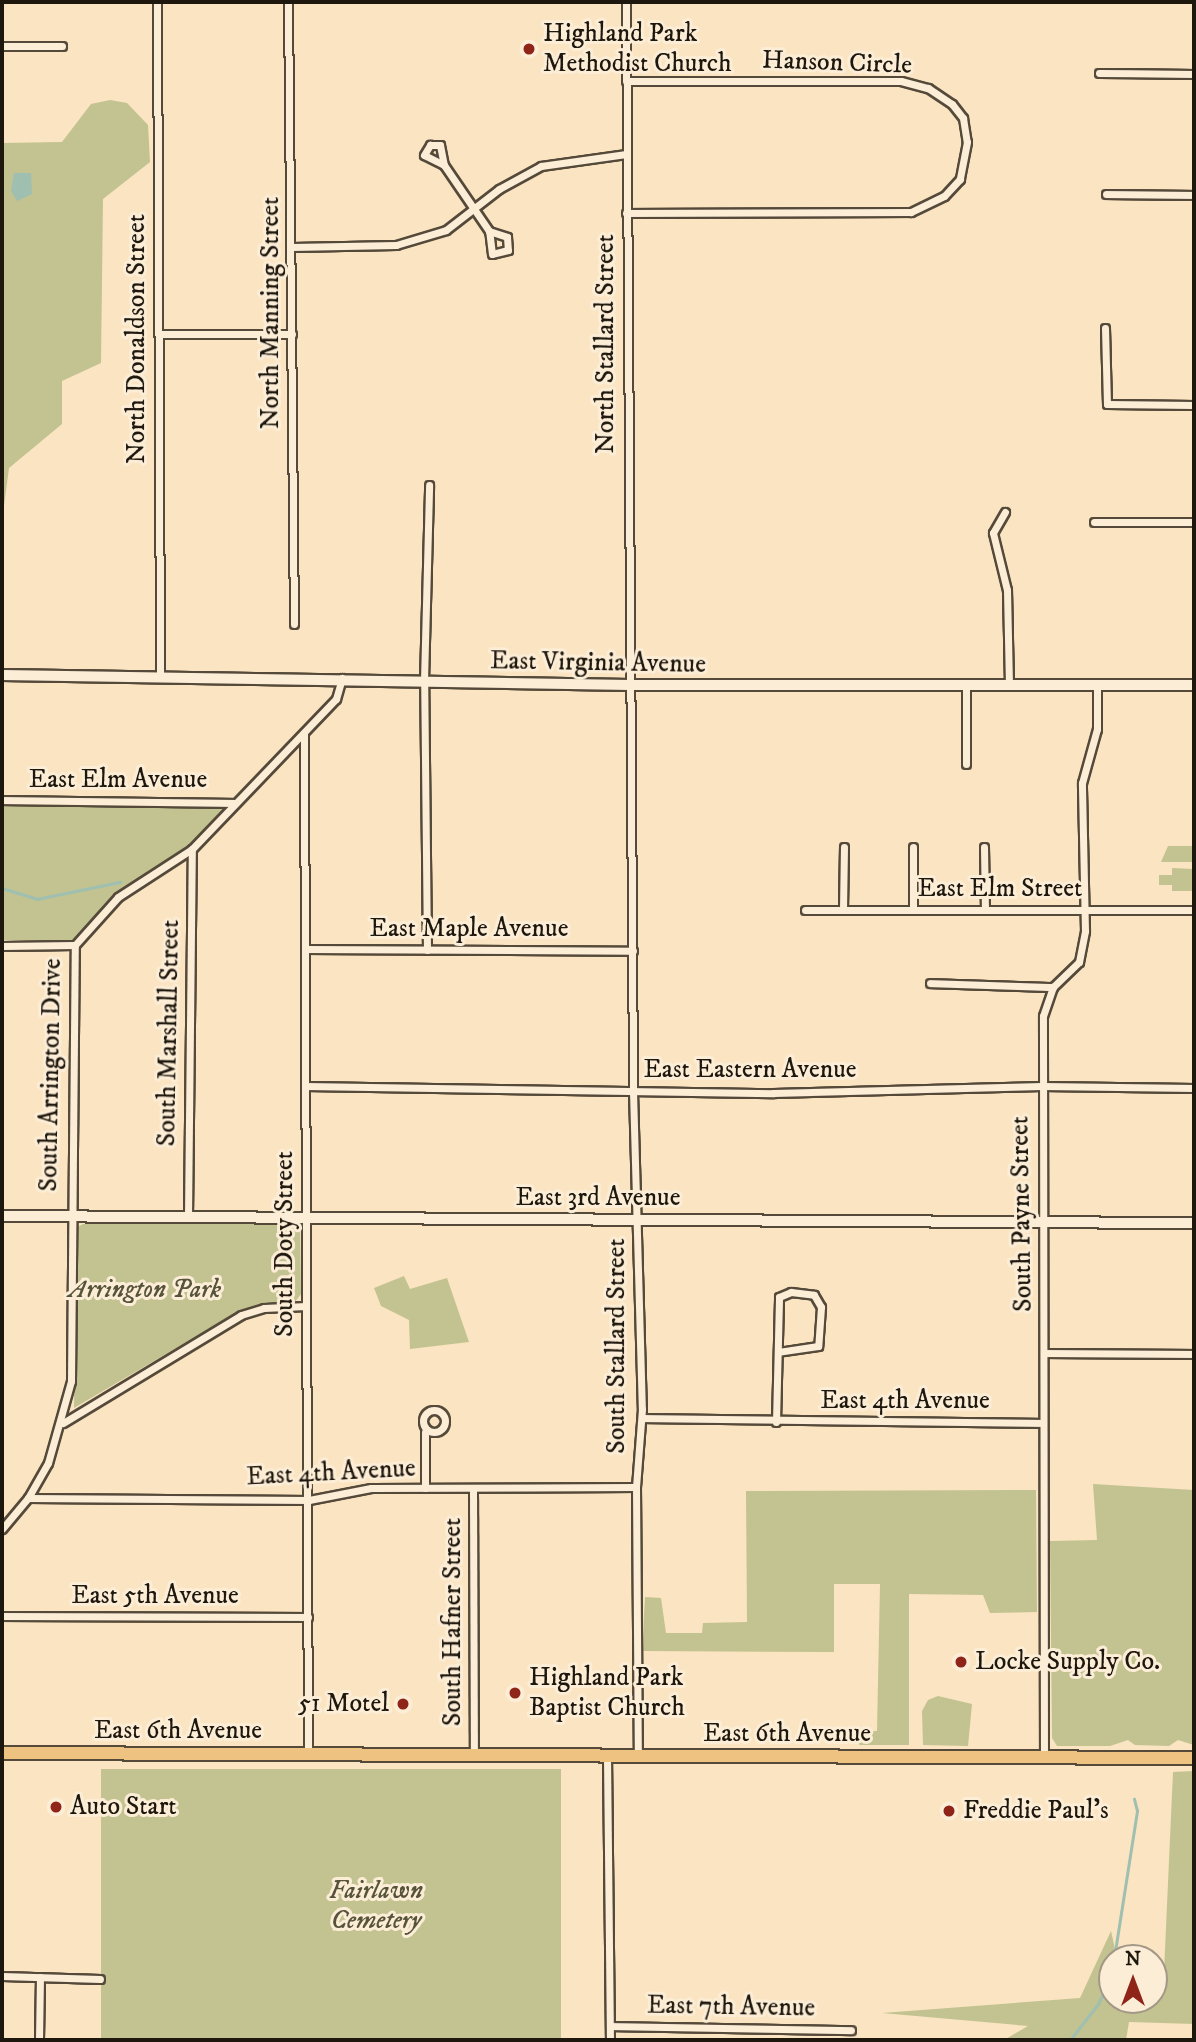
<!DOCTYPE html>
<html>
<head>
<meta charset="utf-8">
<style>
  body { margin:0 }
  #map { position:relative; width:1196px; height:2042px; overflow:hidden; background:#fbe4c1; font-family:"IM FELL DW Pica",serif }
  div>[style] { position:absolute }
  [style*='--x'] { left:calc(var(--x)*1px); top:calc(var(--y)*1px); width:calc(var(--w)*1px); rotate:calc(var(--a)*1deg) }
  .green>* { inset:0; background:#c2c391; transform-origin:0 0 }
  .water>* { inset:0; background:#9fbfb0 }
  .stream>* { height:2.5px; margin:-1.25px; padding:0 1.25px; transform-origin:1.25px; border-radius:1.25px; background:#9fbfb0 }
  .roads { filter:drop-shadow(2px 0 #554a3a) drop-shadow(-2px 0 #554a3a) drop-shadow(0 2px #554a3a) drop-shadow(0 -2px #554a3a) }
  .minor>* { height:7px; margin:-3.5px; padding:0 3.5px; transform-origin:3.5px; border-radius:3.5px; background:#fcedd7 }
  .minor>.ring { margin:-3.5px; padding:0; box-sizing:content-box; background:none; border:7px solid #fcedd7; border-radius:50% }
  .tertiary>* { height:10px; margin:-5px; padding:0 5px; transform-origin:5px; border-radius:5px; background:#fcedd7 }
  .primary>* { height:12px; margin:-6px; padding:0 6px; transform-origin:6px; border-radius:6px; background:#eec280 }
  .dots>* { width:19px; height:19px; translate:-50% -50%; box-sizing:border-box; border:4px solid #fcedd7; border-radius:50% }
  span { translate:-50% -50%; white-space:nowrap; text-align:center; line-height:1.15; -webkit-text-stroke:6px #fcedd7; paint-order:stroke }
  .poi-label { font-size:26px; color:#1e170d }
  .left { translate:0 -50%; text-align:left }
  .right { translate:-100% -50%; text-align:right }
  .street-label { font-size:26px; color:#1e170d }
  .park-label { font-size:26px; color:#57533b; font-style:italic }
  .frame { position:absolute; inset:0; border:4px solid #1e170d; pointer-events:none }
  .north { position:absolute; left:1098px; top:1944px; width:70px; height:70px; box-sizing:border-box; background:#fcedd7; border:2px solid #a39786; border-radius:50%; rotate:0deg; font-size:19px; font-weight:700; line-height:28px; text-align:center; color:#1e170d }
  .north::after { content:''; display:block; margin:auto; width:24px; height:32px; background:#8f2418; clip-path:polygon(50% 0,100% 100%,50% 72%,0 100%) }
</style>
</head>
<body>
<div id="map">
  <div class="green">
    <div style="clip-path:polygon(110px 100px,127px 103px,148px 125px,150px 162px,103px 199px,101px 363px,62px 381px,62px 424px,9px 468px,2px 521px,2px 143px,62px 142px,91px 104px)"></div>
    <div style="clip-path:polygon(211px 803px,230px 807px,191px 845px,115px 895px,73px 940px,2px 940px,2px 806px)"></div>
    <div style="clip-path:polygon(1168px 846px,1192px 846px,1192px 862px,1161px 862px)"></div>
    <div style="clip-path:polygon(1172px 868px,1194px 869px,1194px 891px,1172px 891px,1172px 885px,1159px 885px,1159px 875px,1172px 875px)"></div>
    <div style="clip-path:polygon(83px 1224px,300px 1224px,301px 1294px,295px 1302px,264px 1304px,239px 1311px,74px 1408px,76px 1228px)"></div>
    <div style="clip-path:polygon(404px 1276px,410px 1289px,447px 1278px,469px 1342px,410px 1349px,409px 1320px,381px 1306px,374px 1288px)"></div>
    <div style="clip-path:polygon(1093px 1484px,1194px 1490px,1194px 1745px,1178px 1740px,1169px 1746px,1135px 1745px,1128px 1740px,1110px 1746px,1057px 1746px,1052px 1738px,1050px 1541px,1097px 1540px)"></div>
    <div style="clip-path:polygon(1036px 1490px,1037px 1612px,990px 1613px,983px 1595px,909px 1594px,909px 1745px,860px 1745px,852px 1739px,852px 1732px,877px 1731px,880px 1584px,834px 1584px,834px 1652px,642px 1651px,645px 1597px,661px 1598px,666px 1633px,702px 1633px,703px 1623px,747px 1622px,746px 1491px)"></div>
    <div style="clip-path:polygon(938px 1696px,972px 1704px,968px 1746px,923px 1745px,922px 1711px,928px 1700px)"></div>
    <div style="left:561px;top:1769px;width:271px;height:460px;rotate:90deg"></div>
    <div style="clip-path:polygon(1194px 1771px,1194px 2024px,1129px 2022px,1126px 2040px,1004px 2040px,1028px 2026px,882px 2013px,1080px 1998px,1111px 1931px,1117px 1958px,1112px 1958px,1112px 2000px,1154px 2000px,1154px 1994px,1163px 1994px,1173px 1772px)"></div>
  </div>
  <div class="water">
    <div style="clip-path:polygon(14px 173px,31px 173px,32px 194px,17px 201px,11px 191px)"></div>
  </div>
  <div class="stream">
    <div style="--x:2;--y:888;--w:37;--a:17"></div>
    <div style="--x:37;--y:899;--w:85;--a:-11.6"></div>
    <div style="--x:1114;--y:1958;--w:149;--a:-81.1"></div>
    <div style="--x:1137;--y:1811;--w:12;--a:-104"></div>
    <div style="--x:1070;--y:2040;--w:46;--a:-52.1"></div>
    <div style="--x:1098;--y:2004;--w:33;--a:-65"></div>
  </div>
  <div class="roads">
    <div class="minor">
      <div style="--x:157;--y:2;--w:674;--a:89.74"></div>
      <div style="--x:288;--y:2;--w:622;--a:89.45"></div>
      <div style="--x:626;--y:2;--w:1089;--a:89.63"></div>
      <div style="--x:633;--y:1091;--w:318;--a:88.4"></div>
      <div style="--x:642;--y:1409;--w:78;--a:94.4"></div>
      <div style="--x:636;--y:1487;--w:269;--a:89.6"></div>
      <div style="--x:2;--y:46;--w:60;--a:0"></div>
      <div style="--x:1099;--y:73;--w:95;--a:0.6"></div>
      <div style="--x:626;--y:81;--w:275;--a:0"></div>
      <div style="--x:901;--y:81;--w:28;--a:15"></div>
      <div style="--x:928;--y:88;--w:29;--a:34"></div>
      <div style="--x:952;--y:104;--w:18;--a:52"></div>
      <div style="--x:963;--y:118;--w:24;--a:81"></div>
      <div style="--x:967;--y:142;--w:38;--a:101"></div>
      <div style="--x:960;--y:179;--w:23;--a:133"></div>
      <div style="--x:944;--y:196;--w:37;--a:154"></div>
      <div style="--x:911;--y:212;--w:285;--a:179.8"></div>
      <div style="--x:430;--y:145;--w:10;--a:0"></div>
      <div style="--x:440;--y:145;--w:20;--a:79"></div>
      <div style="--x:444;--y:165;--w:22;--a:-153"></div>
      <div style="--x:424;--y:155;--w:12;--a:-59"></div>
      <div style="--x:444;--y:165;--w:80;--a:55.7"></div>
      <div style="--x:489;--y:231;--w:19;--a:18"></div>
      <div style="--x:507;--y:237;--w:13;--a:86"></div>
      <div style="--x:508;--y:250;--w:16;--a:166"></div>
      <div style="--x:492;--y:254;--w:23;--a:-97"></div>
      <div style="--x:1106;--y:194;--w:88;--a:0.7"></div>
      <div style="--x:292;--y:247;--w:104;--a:-1.1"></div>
      <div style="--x:396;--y:245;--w:52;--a:-16.7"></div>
      <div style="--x:446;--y:230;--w:67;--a:-37.7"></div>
      <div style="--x:499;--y:189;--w:48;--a:-28.7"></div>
      <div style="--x:541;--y:166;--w:86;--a:-8"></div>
      <div style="--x:1105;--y:328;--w:76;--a:88.5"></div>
      <div style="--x:1107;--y:404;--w:87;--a:0.7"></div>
      <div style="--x:159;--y:334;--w:133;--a:0"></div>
      <div style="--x:1005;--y:512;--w:24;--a:120"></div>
      <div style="--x:993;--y:533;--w:59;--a:76.2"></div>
      <div style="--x:1007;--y:590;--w:94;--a:88.8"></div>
      <div style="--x:1094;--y:522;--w:100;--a:0"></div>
      <div style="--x:966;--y:684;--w:80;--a:90"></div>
      <div style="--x:304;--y:733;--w:1022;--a:89.78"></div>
      <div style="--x:2;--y:800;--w:232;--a:0.7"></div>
      <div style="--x:984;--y:847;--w:63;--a:89.1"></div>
      <div style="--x:805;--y:910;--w:389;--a:0"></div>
      <div style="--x:843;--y:910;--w:63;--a:-89.1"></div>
      <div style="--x:913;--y:910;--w:63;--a:-90"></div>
      <div style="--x:2;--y:946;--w:73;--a:-0.8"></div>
      <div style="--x:305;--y:949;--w:328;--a:0.3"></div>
      <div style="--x:427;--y:950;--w:269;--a:-90.6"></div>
      <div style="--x:424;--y:681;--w:196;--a:-88.5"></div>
      <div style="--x:930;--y:983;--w:123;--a:1.9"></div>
      <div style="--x:305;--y:1086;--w:468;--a:0.9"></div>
      <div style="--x:773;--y:1093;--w:269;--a:-1.5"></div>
      <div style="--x:1042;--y:1086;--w:152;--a:0.8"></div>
      <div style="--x:188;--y:1217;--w:368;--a:-89.4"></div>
      <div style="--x:1045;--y:1353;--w:149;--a:0.4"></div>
      <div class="ring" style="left:423px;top:1410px;width:15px;height:15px"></div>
      <div style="--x:642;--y:1418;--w:401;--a:0.7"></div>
      <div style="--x:776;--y:1422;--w:125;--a:-88.6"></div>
      <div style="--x:779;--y:1297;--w:13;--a:-23"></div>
      <div style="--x:791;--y:1292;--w:23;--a:7"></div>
      <div style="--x:814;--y:1295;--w:14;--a:60"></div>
      <div style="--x:821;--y:1307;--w:39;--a:94"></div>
      <div style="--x:818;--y:1346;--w:40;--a:171.5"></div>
      <div style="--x:63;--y:1423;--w:208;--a:-31.2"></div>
      <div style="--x:241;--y:1315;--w:24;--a:-17"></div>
      <div style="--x:264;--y:1308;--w:42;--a:-2.7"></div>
      <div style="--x:425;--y:1488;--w:56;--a:-90"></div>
      <div style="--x:473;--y:1488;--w:267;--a:89.8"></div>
      <div style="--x:28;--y:1498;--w:281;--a:0.4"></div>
      <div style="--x:309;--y:1500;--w:63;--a:-11"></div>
      <div style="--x:371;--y:1488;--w:265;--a:-0.2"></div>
      <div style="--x:2;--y:1529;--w:40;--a:-50"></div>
      <div style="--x:28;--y:1498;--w:40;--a:-60.3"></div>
      <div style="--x:48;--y:1463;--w:85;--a:-74.3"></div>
      <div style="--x:71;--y:1381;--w:436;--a:-89.5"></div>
      <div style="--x:75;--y:945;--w:64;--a:-48.1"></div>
      <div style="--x:118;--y:897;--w:88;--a:-33"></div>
      <div style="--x:192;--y:849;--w:208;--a:-46.2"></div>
      <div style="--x:336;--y:699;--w:22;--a:-74"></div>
      <div style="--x:2;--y:1616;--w:306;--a:0.2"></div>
      <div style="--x:607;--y:1756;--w:284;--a:89.4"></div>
      <div style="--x:1044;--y:1758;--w:742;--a:-90.08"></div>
      <div style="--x:1043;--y:1016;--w:31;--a:-71"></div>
      <div style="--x:1053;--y:987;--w:36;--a:-44"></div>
      <div style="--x:1079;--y:962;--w:32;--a:-79"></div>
      <div style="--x:1085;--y:931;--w:148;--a:-91.2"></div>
      <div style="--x:1082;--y:783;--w:56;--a:-74.5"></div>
      <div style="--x:1097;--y:729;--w:45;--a:-90"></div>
      <div style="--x:2;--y:1976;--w:98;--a:1.8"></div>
      <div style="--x:610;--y:2026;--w:241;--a:1"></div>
      <div style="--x:39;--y:2040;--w:63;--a:-89.1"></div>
    </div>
    <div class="tertiary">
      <div style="--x:2;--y:675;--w:628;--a:0.91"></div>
      <div style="--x:630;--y:685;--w:564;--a:0"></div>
      <div style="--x:2;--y:1216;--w:1192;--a:0.34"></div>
    </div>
    <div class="primary">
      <div style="--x:2;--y:1753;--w:1192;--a:0.24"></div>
    </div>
  </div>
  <div class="dots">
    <div style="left:529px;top:49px;background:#8f2418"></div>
    <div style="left:961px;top:1662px;background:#8f2418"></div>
    <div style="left:515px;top:1693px;background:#8f2418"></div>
    <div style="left:403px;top:1704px;background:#8f2418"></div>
    <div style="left:56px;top:1807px;background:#8f2418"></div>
    <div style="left:949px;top:1811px;background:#8f2418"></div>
  </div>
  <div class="poi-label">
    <span class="left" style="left:543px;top:49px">Highland Park<br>Methodist Church</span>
    <span class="left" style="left:975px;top:1662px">Locke Supply Co.</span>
    <span class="left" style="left:529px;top:1693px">Highland Park<br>Baptist Church</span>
    <span class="right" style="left:389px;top:1704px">51 Motel</span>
    <span class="left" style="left:70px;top:1807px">Auto Start</span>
    <span class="left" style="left:963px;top:1811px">Freddie Paul's</span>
  </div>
  <div class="street-label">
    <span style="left:837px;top:63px;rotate:2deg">Hanson Circle</span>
    <span style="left:271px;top:313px;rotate:-90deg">North Manning Street</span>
    <span style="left:137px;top:339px;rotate:-90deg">North Donaldson Street</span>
    <span style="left:606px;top:344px;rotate:-90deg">North Stallard Street</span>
    <span style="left:598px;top:663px;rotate:1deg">East Virginia Avenue</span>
    <span style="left:118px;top:780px">East Elm Avenue</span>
    <span style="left:1000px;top:889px">East Elm Street</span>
    <span style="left:469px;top:929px">East Maple Avenue</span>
    <span style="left:169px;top:1033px;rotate:-89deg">South Marshall Street</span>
    <span style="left:750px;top:1070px">East Eastern Avenue</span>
    <span style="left:51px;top:1075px;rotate:-89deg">South Arrington Drive</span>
    <span style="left:598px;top:1198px">East 3rd Avenue</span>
    <span style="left:1022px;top:1214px;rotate:-91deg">South Payne Street</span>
    <span style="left:285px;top:1244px;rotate:-90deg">South Doty Street</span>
    <span style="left:617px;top:1346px;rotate:-90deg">South Stallard Street</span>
    <span style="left:905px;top:1401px">East 4th Avenue</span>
    <span style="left:331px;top:1473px;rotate:-3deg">East 4th Avenue</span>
    <span style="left:155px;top:1596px">East 5th Avenue</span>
    <span style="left:453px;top:1622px;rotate:-90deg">South Hafner Street</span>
    <span style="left:178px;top:1731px">East 6th Avenue</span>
    <span style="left:787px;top:1734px">East 6th Avenue</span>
    <span style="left:731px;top:2007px;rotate:1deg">East 7th Avenue</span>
  </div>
  <div class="park-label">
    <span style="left:145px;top:1290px">Arrington Park</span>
    <span style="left:376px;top:1906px">Fairlawn<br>Cemetery</span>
  </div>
  <div class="frame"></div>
  <div class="north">N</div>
</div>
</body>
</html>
